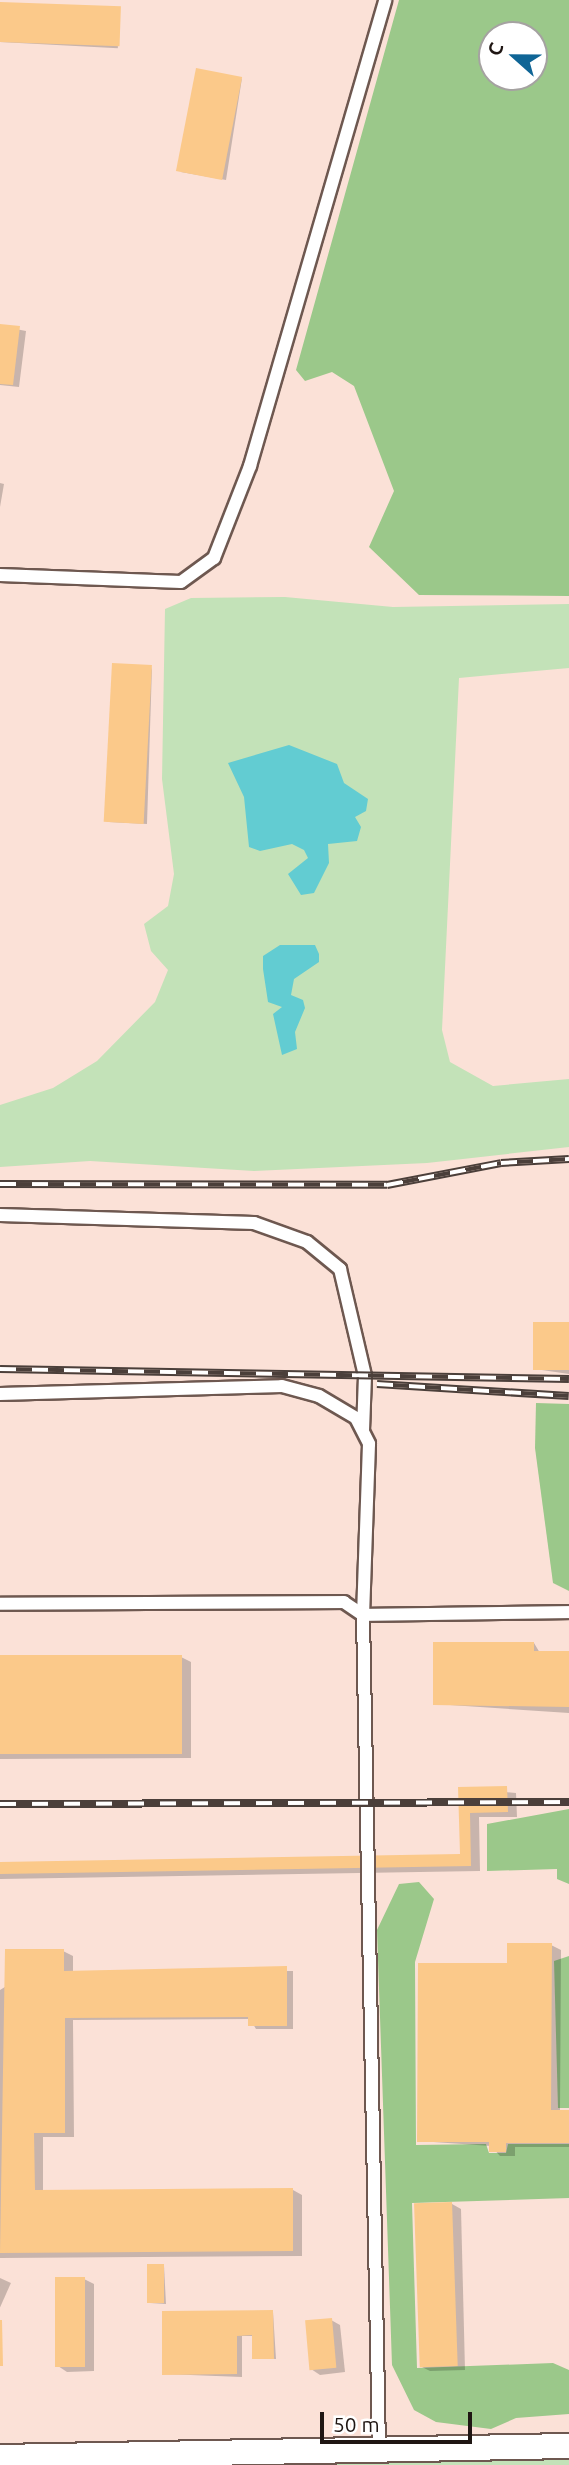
<!DOCTYPE html>
<html>
<head>
<meta charset="utf-8">
<style>
  body { margin:0 }
  #map { position:relative; width:569px; height:2465px; overflow:hidden; background:#fbe1d7; font-family:Ubuntu,sans-serif }
  div>[style] { position:absolute }
  [style*='--x'] { left:calc(var(--x)*1px); top:calc(var(--y)*1px); width:calc(var(--w)*1px); rotate:calc(var(--a)*1deg) }
  .green>* { inset:0; background:#c3e2b8 }
  .forest>* { inset:0; background:#9bc88a }
  .water>* { inset:0; background:#62ccd2 }
  .shadow>* { inset:0; background:#0003; transform-origin:0 0 }
  .building>* { inset:0; background:#fbc98a; transform-origin:0 0 }
  .roads { filter:drop-shadow(2px 0 #6e5850) drop-shadow(-2px 0 #6e5850) drop-shadow(0 2px #6e5850) drop-shadow(0 -2px #6e5850) }
  .lane>* { height:12px; margin:-6px; padding:0 6px; transform-origin:6px; border-radius:6px; background:#fff }
  .street>* { height:24px; margin:-12px; padding:0 12px; transform-origin:12px; border-radius:12px; background:#fff }
  .rail>* { height:8px; margin-top:-4px; transform-origin:0; background:repeating-linear-gradient(90deg,#fff 0 16px,#4b3f3a 0 32px); box-sizing:border-box; border-block:2px solid #4b3f3a }
  span { translate:-50% -50%; white-space:nowrap; text-align:center; line-height:1.15; -webkit-text-stroke:5px #fff; paint-order:stroke }
  .north { position:absolute; left:478px; top:21px; width:70px; height:70px; box-sizing:border-box; background:#fff; border:2px solid #a5a2a1; border-radius:50%; rotate:291deg; font-size:19px; font-weight:700; line-height:28px; text-align:center; color:#1f1613 }
  .north::after { content:''; display:block; margin:auto; width:24px; height:32px; background:#0f6596; clip-path:polygon(50% 0,100% 100%,50% 72%,0 100%) }
  .scale { position:absolute; left:320px; top:2412px; width:152px; height:32px; box-sizing:border-box; border:4px solid #1f1613; border-top:0; padding-left:9px; font-size:21px; line-height:24px; white-space:nowrap; color:#1f1613; -webkit-text-stroke:5px #fff; paint-order:stroke }
</style>
</head>
<body>
<div id="map">
  <div class="green">
    <div style="clip-path:polygon(285px 597px,393px 607px,569px 604px,569px 668px,459px 678px,442px 1030px,450px 1062px,493px 1086px,569px 1079px,569px 1147px,427px 1163px,254px 1171px,90px 1161px,0 1167px,0 1105px,53px 1088px,97px 1061px,155px 1002px,168px 970px,151px 951px,144px 924px,168px 906px,174px 874px,162px 779px,165px 609px,191px 598px)"></div>
    <div style="clip-path:polygon(569px 2454px,569px 2465px,104px 2465px)"></div>
  </div>
  <div class="forest">
    <div style="clip-path:polygon(evenodd,399px 0,569px 0,569px 596px,419px 595px,369px 547px,394px 491px,354px 386px,332px 372px,305px 381px,296px 370px,399px 0,492px 35px,534px 35px,534px 77px,492px 77px,492px 35px)"></div>
    <div style="clip-path:polygon(536px 1403px,569px 1404px,569px 1591px,553px 1583px,535px 1448px)"></div>
    <div style="clip-path:polygon(569px 1809px,569px 1884px,557px 1879px,557px 1869px,487px 1871px,487px 1824px)"></div>
    <div style="clip-path:polygon(419px 1882px,434px 1899px,415px 1962px,416px 2145px,486px 2144px,489px 2153px,506px 2153px,508px 2144px,569px 2144px,569px 2198px,412px 2203px,417px 2368px,553px 2363px,569px 2370px,569px 2414px,516px 2418px,491px 2429px,436px 2422px,414px 2410px,392px 2365px,377px 1930px,399px 1884px)"></div>
    <div style="clip-path:polygon(569px 1956px,569px 2108px,558px 2108px,554px 1961px)"></div>
  </div>
  <div class="water">
    <div style="clip-path:polygon(289px 745px,337px 764px,344px 783px,368px 799px,366px 811px,355px 817px,361px 827px,357px 841px,328px 844px,329px 863px,314px 893px,301px 895px,288px 874px,308px 858px,304px 850px,292px 844px,260px 851px,249px 847px,244px 797px,228px 763px)"></div>
    <div style="clip-path:polygon(280px 945px,315px 945px,319px 954px,319px 962px,294px 979px,291px 995px,303px 1000px,305px 1008px,295px 1032px,297px 1049px,282px 1055px,273px 1014px,282px 1007px,268px 1002px,263px 969px,263px 956px)"></div>
  </div>
  <div class="shadow">
    <div style="left:0;top:3px;width:120px;height:39px;rotate:3deg"></div>
    <div style="clip-path:polygon(242px 78px,226px 180px,181px 172px)"></div>
    <div style="clip-path:polygon(0 326px,26px 331px,19px 387px,0 385px)"></div>
    <div style="clip-path:polygon(0 483px,4px 484px,0 507px)"></div>
    <div style="clip-path:polygon(152px 667px,147px 824px,109px 822px,106px 821px)"></div>
    <div style="clip-path:polygon(569px 1324px,569px 1374px,535px 1369px)"></div>
    <div style="clip-path:polygon(534px 1643px,540px 1653px,569px 1652px,569px 1713px,435px 1704px)"></div>
    <div style="clip-path:polygon(0 1657px,181px 1657px,191px 1662px,191px 1758px,0 1759px)"></div>
    <div style="clip-path:polygon(460px 1788px,516px 1793px,517px 1817px,479px 1817px,480px 1871px,0 1879px,0 1863px,461px 1855px)"></div>
    <div style="clip-path:polygon(551px 1945px,561px 1950px,560px 2112px,569px 2112px,569px 2147px,515px 2147px,515px 2156px,500px 2156px,491px 2146px,419px 2141px,509px 1964px)"></div>
    <div style="clip-path:polygon(63px 1951px,73px 1956px,73px 1973px,293px 1971px,293px 2029px,256px 2029px,250px 2019px,73px 2020px,74px 2137px,43px 2137px,43px 2192px,293px 2190px,302px 2195px,302px 2256px,0 2258px,0 1990px)"></div>
    <div style="clip-path:polygon(452px 2204px,461px 2209px,465px 2370px,430px 2371px,420px 2366px)"></div>
    <div style="clip-path:polygon(164px 2266px,166px 2304px,150px 2303px,148px 2302px)"></div>
    <div style="left:0;top:2278px;width:12px;height:92px;rotate:24deg"></div>
    <div style="clip-path:polygon(84px 2279px,94px 2284px,94px 2371px,67px 2372px,58px 2366px)"></div>
    <div style="clip-path:polygon(273px 2312px,276px 2359px,254px 2358px,254px 2336px,242px 2336px,242px 2377px,164px 2374px)"></div>
    <div style="clip-path:polygon(331px 2320px,340px 2325px,345px 2372px,320px 2375px,311px 2369px)"></div>
  </div>
  <div class="building">
    <div style="left:0;top:2px;width:121px;height:40px;rotate:2deg"></div>
    <div style="left:196px;top:68px;width:47px;height:105px;rotate:11deg"></div>
    <div style="clip-path:polygon(0 324px,20px 326px,13px 385px,0 384px)"></div>
    <div style="left:112px;top:663px;width:40px;height:159px;rotate:3deg"></div>
    <div style="left:533px;top:1322px;width:36px;height:48px"></div>
    <div style="clip-path:polygon(433px 1642px,534px 1642px,534px 1651px,569px 1651px,569px 1707px,433px 1705px)"></div>
    <div style="left:182px;top:1655px;width:99px;height:182px;rotate:90deg"></div>
    <div style="clip-path:polygon(507px 1786px,508px 1812px,470px 1813px,471px 1866px,0 1874px,0 1862px,460px 1854px,458px 1787px)"></div>
    <div style="clip-path:polygon(507px 1943px,552px 1943px,551px 2110px,569px 2110px,569px 2143px,506px 2143px,506px 2152px,489px 2152px,489px 2142px,417px 2142px,418px 1963px,507px 1963px)"></div>
    <div style="clip-path:polygon(5px 1949px,64px 1949px,64px 1971px,287px 1966px,287px 2026px,248px 2026px,248px 2017px,65px 2018px,65px 2133px,34px 2133px,35px 2190px,293px 2188px,293px 2251px,0 2253px)"></div>
    <div style="left:452px;top:2202px;width:164px;height:38px;rotate:88deg"></div>
    <div style="left:147px;top:2264px;width:17px;height:39px"></div>
    <div style="left:55px;top:2277px;width:30px;height:90px"></div>
    <div style="clip-path:polygon(273px 2310px,274px 2359px,252px 2359px,252px 2335px,237px 2336px,237px 2374px,162px 2375px,162px 2311px)"></div>
    <div style="left:332px;top:2318px;width:50px;height:27px;rotate:85deg"></div>
    <div style="clip-path:polygon(0 2320px,2px 2320px,3px 2366px,0 2366px)"></div>
  </div>
  <div class="roads">
    <div class="lane">
      <div style="--x:0;--y:575;--w:181;--a:2.2"></div>
      <div style="--x:181;--y:582;--w:41;--a:-36"></div>
      <div style="--x:214;--y:558;--w:99;--a:-68.6"></div>
      <div style="--x:250;--y:466;--w:485;--a:-73.8"></div>
      <div style="--x:0;--y:1215;--w:254;--a:1.8"></div>
      <div style="--x:254;--y:1223;--w:56;--a:19.7"></div>
      <div style="--x:307;--y:1242;--w:43;--a:39.3"></div>
      <div style="--x:340;--y:1269;--w:110;--a:76.8"></div>
      <div style="--x:365;--y:1376;--w:54;--a:92.1"></div>
      <div style="--x:0;--y:1394;--w:282;--a:-1.6"></div>
      <div style="--x:282;--y:1386;--w:38;--a:15"></div>
      <div style="--x:319;--y:1396;--w:43;--a:30.7"></div>
      <div style="--x:356;--y:1418;--w:29;--a:63"></div>
      <div style="--x:369;--y:1444;--w:171;--a:92"></div>
      <div style="--x:363;--y:1615;--w:23;--a:-146"></div>
      <div style="--x:344;--y:1602;--w:344;--a:179.7"></div>
      <div style="--x:379;--y:2449;--w:834;--a:-91.1"></div>
      <div style="--x:363;--y:1615;--w:206;--a:-0.8"></div>
    </div>
    <div class="street">
      <div style="--x:0;--y:2457;--w:569;--a:-1.11"></div>
    </div>
  </div>
  <div class="rail">
    <div style="--x:0;--y:1184;--w:387;--a:0.1"></div>
    <div style="--x:387;--y:1185;--w:116;--a:-10.9"></div>
    <div style="--x:501;--y:1163;--w:68;--a:-3.4"></div>
    <div style="--x:0;--y:1369;--w:569;--a:1.01"></div>
    <div style="--x:377;--y:1384;--w:192;--a:3.6"></div>
    <div style="--x:0;--y:1804;--w:569;--a:-0.2"></div>
  </div>
  <div class="north">С</div>
  <div class="scale">50 m</div>
</div>
</body>
</html>
